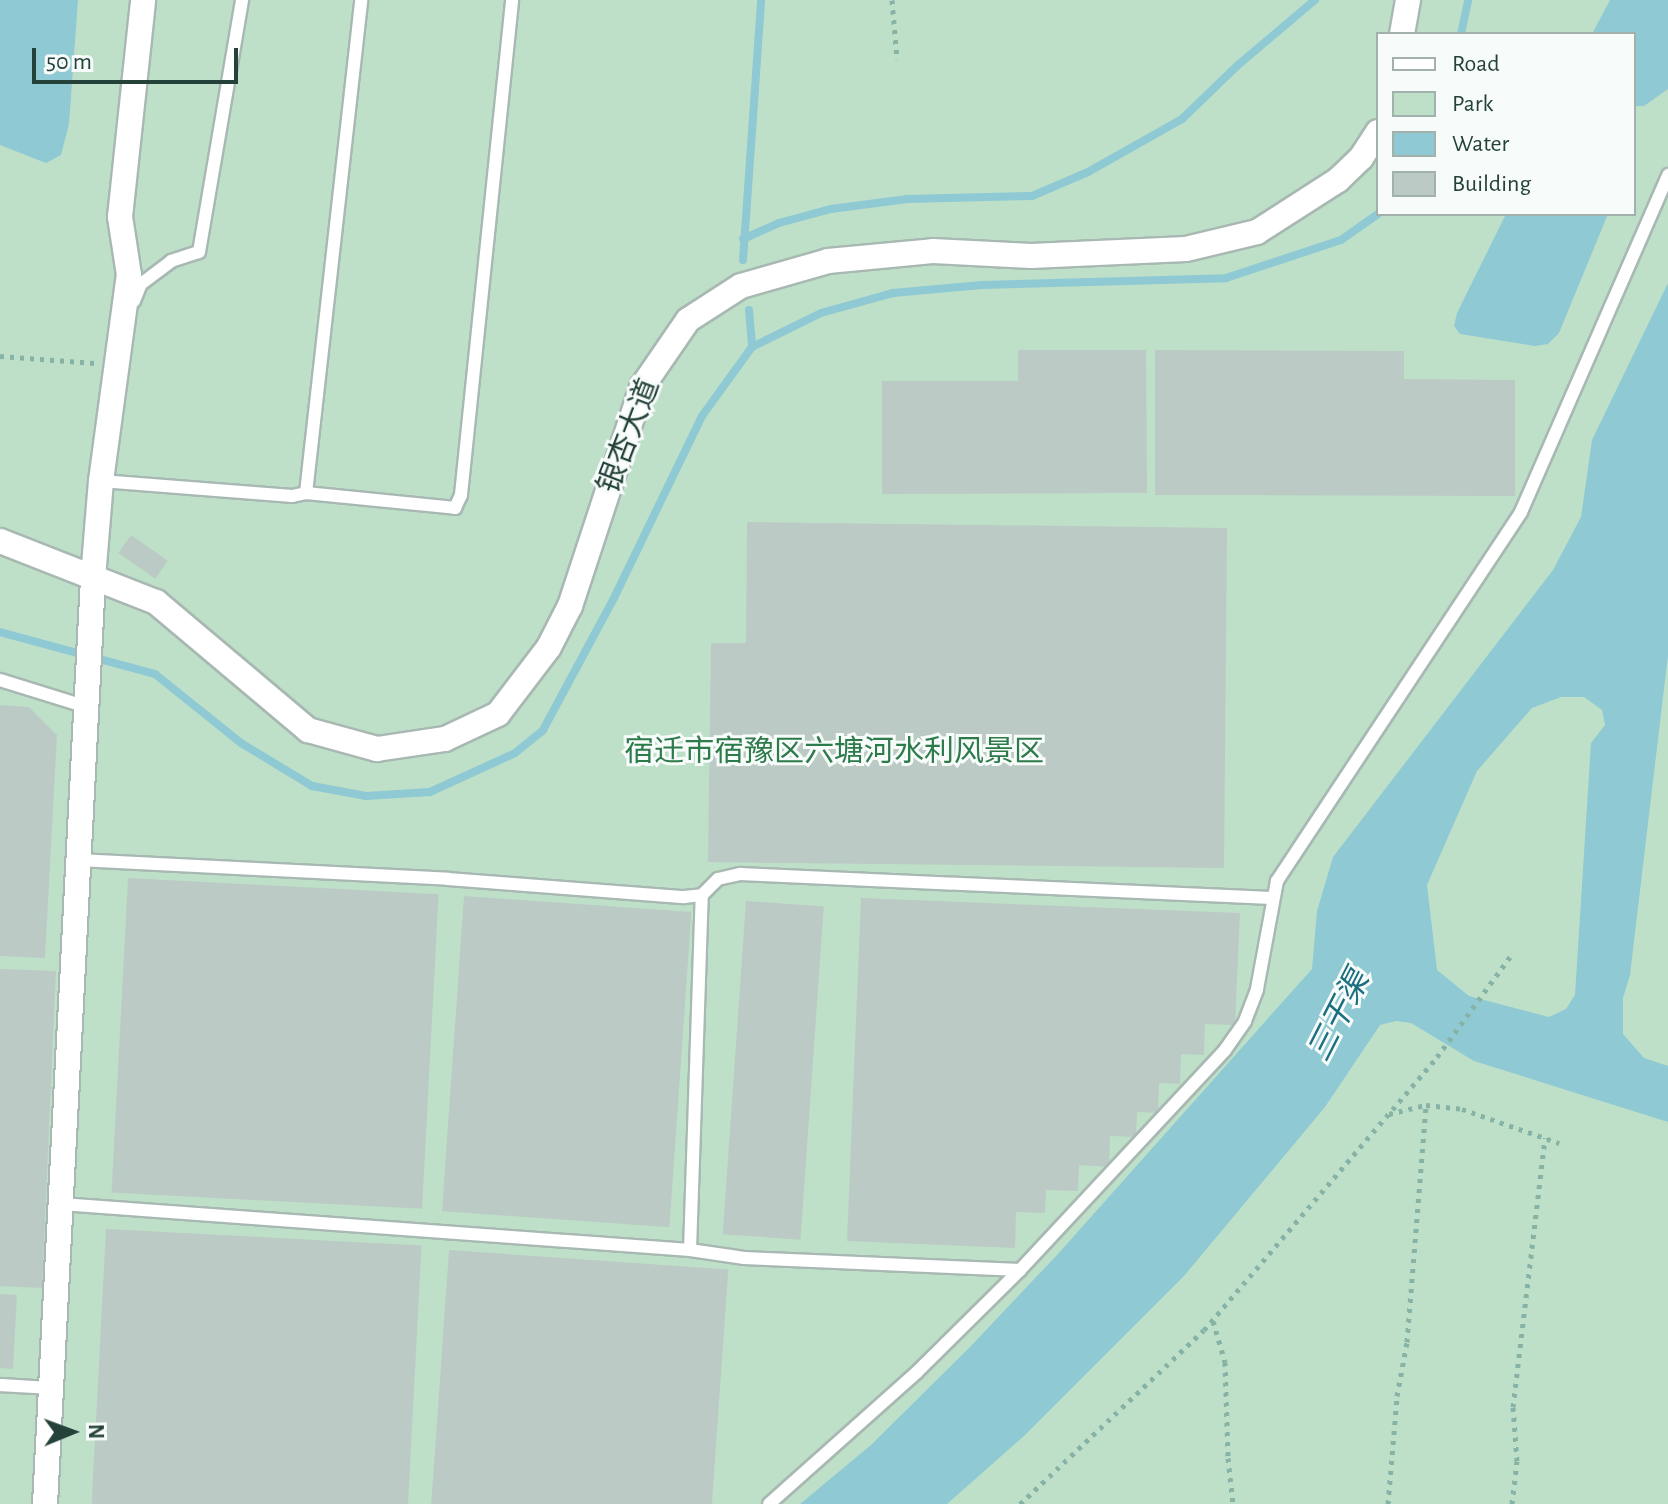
<!DOCTYPE html>
<html>
<head>
<meta charset="utf-8">
<style>
  body { margin:0 }
  #map { position:relative; width:1668px; height:1504px; overflow:hidden; background:#e6efeb; font-family:"Alegreya Sans","Noto Sans SC",sans-serif }
  div>[style] { position:absolute }
  [style*='--x'] { left:calc(var(--x)*1px); top:calc(var(--y)*1px); width:calc(var(--w)*1px); rotate:calc(var(--a)*1deg) }
  .green>* { inset:0; background:#bfe0c8 }
  .water>* { inset:0; background:#8ec9d4 }
  .stream>* { height:8px; margin:-4px; padding:0 4px; transform-origin:4px; border-radius:4px; background:#8ec9d4 }
  .building>* { inset:0; background:#bbcac4; transform-origin:0 0 }
  .path>* { height:5px; margin-top:-2.5px; transform-origin:0; background:repeating-linear-gradient(90deg,#86b3a5 0 4px,transparent 0 10px) }
  .roads { filter:drop-shadow(2px 0 #a8b8b2) drop-shadow(-2px 0 #a8b8b2) drop-shadow(0 2px #a8b8b2) drop-shadow(0 -2px #a8b8b2) }
  .service>* { height:12px; margin:-6px; padding:0 6px; transform-origin:6px; border-radius:6px; background:#fff }
  .minor>* { height:24px; margin:-12px; padding:0 12px; transform-origin:12px; border-radius:12px; background:#fff }
  span { translate:-50% -50%; white-space:nowrap; text-align:center; line-height:1.15; -webkit-text-stroke:6px #f7fbf9; paint-order:stroke }
  .street-label { font-size:30px; color:#24423a }
  .park-label { font-size:30px; color:#2d7a4b }
  .water-label { font-size:32px; color:#1c6f80; font-style:italic }
  .legend { position:absolute; left:1376px; top:32px; width:260px; height:184px; box-sizing:border-box; background:#f7fbf9; border:2px solid #a3b1ad; margin:0; padding:10px 14px; list-style:none; font-size:24px; color:#24423a }
  .legend li { display:flex; align-items:center; gap:16px; height:40px }
  .legend b { width:40px; border:2px solid #a3b1ad }
  .north { position:absolute; left:32px; top:1392px; width:80px; height:80px; -webkit-text-stroke:6px #f7fbf9; paint-order:stroke; rotate:89deg; font-size:22px; font-weight:700; line-height:32px; text-align:center; color:#24423a }
  .north::after { content:''; display:block; margin:auto; width:28px; height:36px; background:#24423a; clip-path:polygon(50% 0,100% 100%,50% 72%,0 100%) }
  .scale { position:absolute; left:32px; top:48px; width:206px; height:36px; box-sizing:border-box; border:4px solid #24423a; border-top:0; padding-left:10px; font-size:24px; line-height:28px; white-space:nowrap; color:#24423a; -webkit-text-stroke:6px #f7fbf9; paint-order:stroke }
</style>
</head>
<body>
<div id="map">
  <div class="green">
    <div style="clip-path:polygon(evenodd,0 0,1668px 0,1668px 1504px,0 1504px,0 0,1378px 34px,1634px 34px,1634px 214px,1378px 214px,1378px 34px)"></div>
  </div>
  <div class="water">
    <div style="clip-path:polygon(0 0,78px 0,69px 124px,61px 155px,46px 163px,0 145px)"></div>
    <div style="clip-path:polygon(1610px 0,1668px 0,1668px 89px,1644px 106px,1634px 106px,1634px 34px,1592px 34px)"></div>
    <div style="clip-path:polygon(1506px 214px,1608px 214px,1559px 333px,1548px 344px,1535px 346px,1460px 334px,1454px 326px,1457px 313px)"></div>
    <div style="clip-path:polygon(evenodd,1668px 283px,1668px 655px,1630px 975px,1623px 998px,1623px 1034px,1644px 1058px,1668px 1066px,1668px 1122px,1474px 1061px,1411px 1023px,1396px 1021px,1380px 1025px,1325px 1107px,1184px 1276px,1024px 1436px,947px 1504px,800px 1504px,871px 1445px,970px 1347px,1057px 1255px,1312px 969px,1317px 911px,1333px 857px,1553px 570px,1581px 517px,1592px 440px,1668px 283px,1561px 697px,1584px 697px,1602px 710px,1605px 725px,1591px 743px,1575px 995px,1566px 1009px,1549px 1017px,1469px 996px,1437px 970px,1427px 885px,1477px 771px,1532px 708px,1561px 697px)"></div>
  </div>
  <div class="stream">
    <div style="--x:1461;--y:34;--w:35;--a:-78"></div>
    <div style="--x:743;--y:239;--w:39;--a:-24"></div>
    <div style="--x:779;--y:223;--w:54;--a:-15.1"></div>
    <div style="--x:831;--y:209;--w:77;--a:-7.5"></div>
    <div style="--x:907;--y:199;--w:125;--a:-1.4"></div>
    <div style="--x:1032;--y:196;--w:61;--a:-23.2"></div>
    <div style="--x:1088;--y:172;--w:108;--a:-29.4"></div>
    <div style="--x:1182;--y:119;--w:78;--a:-44"></div>
    <div style="--x:1238;--y:65;--w:101;--a:-40.2"></div>
    <div style="--x:743;--y:260;--w:261;--a:-86"></div>
    <div style="--x:749;--y:310;--w:37;--a:85"></div>
    <div style="--x:0;--y:632;--w:161;--a:15.2"></div>
    <div style="--x:155;--y:674;--w:110;--a:38.7"></div>
    <div style="--x:241;--y:743;--w:83;--a:31.2"></div>
    <div style="--x:312;--y:786;--w:55;--a:10.5"></div>
    <div style="--x:366;--y:796;--w:64;--a:-3.6"></div>
    <div style="--x:430;--y:792;--w:94;--a:-24.6"></div>
    <div style="--x:515;--y:753;--w:36;--a:-39"></div>
    <div style="--x:543;--y:730;--w:150;--a:-61.7"></div>
    <div style="--x:614;--y:598;--w:202;--a:-64.2"></div>
    <div style="--x:702;--y:416;--w:85;--a:-54.1"></div>
    <div style="--x:752;--y:347;--w:77;--a:-26.2"></div>
    <div style="--x:821;--y:313;--w:75;--a:-15.5"></div>
    <div style="--x:893;--y:293;--w:89;--a:-5.1"></div>
    <div style="--x:982;--y:285;--w:244;--a:-1.6"></div>
    <div style="--x:1226;--y:278;--w:121;--a:-18.3"></div>
    <div style="--x:1341;--y:240;--w:45;--a:-35.1"></div>
  </div>
  <div class="building">
    <div style="clip-path:polygon(1018px 350px,1146px 350px,1147px 493px,882px 494px,882px 381px,1018px 381px)"></div>
    <div style="clip-path:polygon(1155px 350px,1404px 351px,1404px 379px,1515px 380px,1515px 496px,1155px 495px)"></div>
    <div style="clip-path:polygon(747px 522px,1227px 528px,1224px 868px,708px 862px,711px 643px,746px 643px)"></div>
    <div style="left:131px;top:535px;width:45px;height:22px;rotate:35deg"></div>
    <div style="clip-path:polygon(0 705px,29px 707px,57px 735px,45px 958px,0 956px)"></div>
    <div style="left:128px;top:878px;width:311px;height:315px;rotate:3deg"></div>
    <div style="left:464px;top:896px;width:228px;height:316px;rotate:4deg"></div>
    <div style="clip-path:polygon(861px 898px,1240px 913px,1235px 1025px,1205px 1024px,1204px 1055px,1181px 1054px,1180px 1084px,1159px 1083px,1158px 1113px,1137px 1112px,1136px 1137px,1110px 1136px,1109px 1167px,1079px 1165px,1078px 1191px,1046px 1190px,1045px 1213px,1016px 1212px,1015px 1248px,847px 1241px)"></div>
    <div style="left:746px;top:901px;width:78px;height:334px;rotate:4deg"></div>
    <div style="clip-path:polygon(0 969px,56px 971px,42px 1288px,0 1286px)"></div>
    <div style="left:106px;top:1229px;width:316px;height:275px;rotate:3deg"></div>
    <div style="left:449px;top:1250px;width:280px;height:255px;rotate:4deg"></div>
    <div style="clip-path:polygon(0 1294px,17px 1295px,13px 1369px,0 1368px)"></div>
  </div>
  <div class="path">
    <div style="--x:892;--y:0;--w:60;--a:85.2"></div>
    <div style="--x:0;--y:356;--w:95;--a:4.2"></div>
    <div style="--x:1389;--y:1114;--w:38;--a:-14"></div>
    <div style="--x:1426;--y:1105;--w:36;--a:6"></div>
    <div style="--x:1462;--y:1109;--w:103;--a:19.3"></div>
    <div style="--x:1213;--y:1321;--w:43;--a:73.7"></div>
    <div style="--x:1225;--y:1362;--w:96;--a:88.2"></div>
    <div style="--x:1228;--y:1458;--w:46;--a:83.8"></div>
    <div style="--x:1020;--y:1504;--w:253;--a:-43.4"></div>
    <div style="--x:1204;--y:1330;--w:359;--a:-49.5"></div>
    <div style="--x:1437;--y:1057;--w:124;--a:-53.9"></div>
    <div style="--x:1388;--y:1504;--w:108;--a:-85.2"></div>
    <div style="--x:1397;--y:1396;--w:55;--a:-79.5"></div>
    <div style="--x:1407;--y:1342;--w:238;--a:-85.4"></div>
    <div style="--x:1512;--y:1504;--w:43;--a:-83.4"></div>
    <div style="--x:1517;--y:1461;--w:54;--a:-94.2"></div>
    <div style="--x:1513;--y:1407;--w:271;--a:-83.2"></div>
  </div>
  <div class="roads">
    <div class="service">
      <div style="--x:134;--y:301;--w:18;--a:-68"></div>
      <div style="--x:141;--y:284;--w:38;--a:-37"></div>
      <div style="--x:171;--y:261;--w:29;--a:-18"></div>
      <div style="--x:199;--y:252;--w:256;--a:-80.3"></div>
      <div style="--x:101;--y:481;--w:192;--a:4.5"></div>
      <div style="--x:292;--y:496;--w:14;--a:-12"></div>
      <div style="--x:306;--y:493;--w:496;--a:-83.6"></div>
      <div style="--x:306;--y:493;--w:150;--a:5.7"></div>
      <div style="--x:455;--y:508;--w:14;--a:-65"></div>
      <div style="--x:461;--y:495;--w:498;--a:-84.1"></div>
      <div style="--x:0;--y:680;--w:91;--a:17.2"></div>
      <div style="--x:79;--y:860;--w:369;--a:2.9"></div>
      <div style="--x:448;--y:879;--w:237;--a:4.4"></div>
      <div style="--x:684;--y:897;--w:18;--a:-6"></div>
      <div style="--x:702;--y:895;--w:23;--a:-45"></div>
      <div style="--x:718;--y:879;--w:23;--a:-13"></div>
      <div style="--x:740;--y:874;--w:532;--a:2.59"></div>
      <div style="--x:61;--y:1204;--w:631;--a:4.18"></div>
      <div style="--x:690;--y:1250;--w:55;--a:8.4"></div>
      <div style="--x:744;--y:1258;--w:276;--a:2.5"></div>
      <div style="--x:690;--y:1250;--w:355;--a:-88.1"></div>
      <div style="--x:0;--y:1385;--w:51;--a:3.4"></div>
      <div style="--x:769;--y:1504;--w:198;--a:-41.7"></div>
      <div style="--x:917;--y:1372;--w:145;--a:-44.7"></div>
      <div style="--x:1020;--y:1270;--w:301;--a:-47"></div>
      <div style="--x:1225;--y:1050;--w:35;--a:-55"></div>
      <div style="--x:1245;--y:1021;--w:34;--a:-69"></div>
      <div style="--x:1257;--y:989;--w:110;--a:-79.5"></div>
      <div style="--x:1277;--y:881;--w:442;--a:-56.5"></div>
      <div style="--x:1521;--y:512;--w:368;--a:-66.4"></div>
    </div>
    <div class="minor">
      <div style="--x:1402;--y:34;--w:35;--a:-80"></div>
      <div style="--x:0;--y:541;--w:168;--a:21.4"></div>
      <div style="--x:156;--y:602;--w:199;--a:40.1"></div>
      <div style="--x:308;--y:730;--w:72;--a:15.4"></div>
      <div style="--x:377;--y:749;--w:69;--a:-8.4"></div>
      <div style="--x:445;--y:739;--w:59;--a:-25.3"></div>
      <div style="--x:498;--y:714;--w:84;--a:-52.7"></div>
      <div style="--x:549;--y:647;--w:46;--a:-62.9"></div>
      <div style="--x:570;--y:606;--w:231;--a:-71.8"></div>
      <div style="--x:642;--y:387;--w:81;--a:-55.5"></div>
      <div style="--x:688;--y:320;--w:63;--a:-32.7"></div>
      <div style="--x:741;--y:286;--w:91;--a:-16"></div>
      <div style="--x:828;--y:261;--w:105;--a:-5.4"></div>
      <div style="--x:933;--y:251;--w:98;--a:2.9"></div>
      <div style="--x:1031;--y:256;--w:155;--a:-2.6"></div>
      <div style="--x:1186;--y:249;--w:73;--a:-13.5"></div>
      <div style="--x:1257;--y:232;--w:96;--a:-32.7"></div>
      <div style="--x:1338;--y:180;--w:32;--a:-44"></div>
      <div style="--x:1361;--y:158;--w:31;--a:-57"></div>
      <div style="--x:45;--y:1504;--w:927;--a:-87.03"></div>
      <div style="--x:93;--y:578;--w:97;--a:-85.3"></div>
      <div style="--x:101;--y:481;--w:208;--a:-82.3"></div>
      <div style="--x:129;--y:275;--w:59;--a:-98.8"></div>
      <div style="--x:120;--y:217;--w:218;--a:-83.9"></div>
    </div>
  </div>
  <div class="street-label">
    <span style="left:629px;top:436px;rotate:-69deg">银杏大道</span>
  </div>
  <div class="park-label">
    <span style="left:834px;top:752px">宿迁市宿豫区六塘河水利风景区</span>
  </div>
  <div class="water-label">
    <span style="left:1339px;top:1016px;rotate:-63deg">三干渠</span>
  </div>
  <ul class="legend">
  <li><b style="height:10px;background:#fff"></b>Road</li>
  <li><b style="height:22px;background:#bfe0c8"></b>Park</li>
  <li><b style="height:22px;background:#8ec9d4"></b>Water</li>
  <li><b style="height:22px;background:#bbcac4"></b>Building</li>
  </ul>
  <div class="north">N</div>
  <div class="scale">50 m</div>
</div>
</body>
</html>
